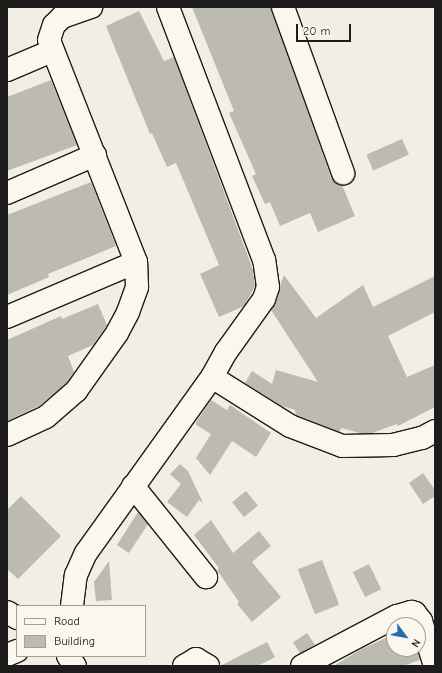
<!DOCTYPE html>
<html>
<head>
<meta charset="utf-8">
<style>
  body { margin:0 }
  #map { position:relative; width:442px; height:673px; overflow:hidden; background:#f2eee4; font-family:"Comic Neue",sans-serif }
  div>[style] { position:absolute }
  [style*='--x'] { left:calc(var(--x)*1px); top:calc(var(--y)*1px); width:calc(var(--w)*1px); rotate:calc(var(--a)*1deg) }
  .building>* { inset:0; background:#bdbab1; transform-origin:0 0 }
  .roads { filter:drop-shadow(1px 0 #1c1c1c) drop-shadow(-1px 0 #1c1c1c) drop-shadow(0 1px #1c1c1c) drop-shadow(0 -1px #1c1c1c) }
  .minor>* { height:22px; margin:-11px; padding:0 11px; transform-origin:11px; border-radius:11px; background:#fbf7ec }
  span { translate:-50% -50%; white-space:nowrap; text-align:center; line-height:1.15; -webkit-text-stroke:4px #fbf7ec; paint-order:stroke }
  .frame { position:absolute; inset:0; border:8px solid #1c1c1c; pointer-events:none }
  .legend { position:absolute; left:16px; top:605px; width:130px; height:52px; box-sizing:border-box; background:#fbf7ec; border:1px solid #a29f99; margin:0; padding:5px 7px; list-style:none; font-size:12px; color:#1c1c1c }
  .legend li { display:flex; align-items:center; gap:8px; height:20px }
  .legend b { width:20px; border:1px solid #a29f99 }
  .north { position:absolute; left:386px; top:617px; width:40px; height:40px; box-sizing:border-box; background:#fbf7ec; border:1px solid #a29f99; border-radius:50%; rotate:122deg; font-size:11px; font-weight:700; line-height:16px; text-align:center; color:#1c1c1c }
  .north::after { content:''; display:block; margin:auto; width:14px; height:18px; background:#1f6fb2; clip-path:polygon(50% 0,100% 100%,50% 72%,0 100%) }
  .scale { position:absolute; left:296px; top:24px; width:55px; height:18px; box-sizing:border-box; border:2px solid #1c1c1c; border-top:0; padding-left:5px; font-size:12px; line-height:14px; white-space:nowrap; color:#1c1c1c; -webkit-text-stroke:3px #fbf7ec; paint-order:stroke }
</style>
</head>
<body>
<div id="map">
  <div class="building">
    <div style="clip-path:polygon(192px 7px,271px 7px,331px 177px,342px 185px,355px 216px,318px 232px,310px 213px,280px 226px,270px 202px,265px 204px,252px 176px,256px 174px,229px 113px,234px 111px)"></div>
    <div style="clip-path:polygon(139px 11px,164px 61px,174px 57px,253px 270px,255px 286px,244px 306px,219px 317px,200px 274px,219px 265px,176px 163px,167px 167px,152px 133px,150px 134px,106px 26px)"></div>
    <div style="clip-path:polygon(51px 80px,77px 145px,7px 171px,7px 97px)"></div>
    <div style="left:402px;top:139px;width:17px;height:39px;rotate:66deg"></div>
    <div style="clip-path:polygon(91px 182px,116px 246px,48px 274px,49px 277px,7px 295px,7px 215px)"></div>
    <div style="clip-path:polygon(284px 275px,316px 318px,363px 285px,373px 307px,435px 276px,435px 312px,388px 336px,407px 377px,435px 365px,435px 407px,398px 426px,397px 424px,372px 433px,360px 433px,341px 428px,340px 432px,296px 415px,295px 410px,282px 406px,245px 383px,252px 371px,272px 384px,276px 370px,318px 382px,271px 310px)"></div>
    <div style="clip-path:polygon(98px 304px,107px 325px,93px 345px,68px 356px,74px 372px,67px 383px,39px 406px,7px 421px,7px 340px,61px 316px,62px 319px)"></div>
    <div style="clip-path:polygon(211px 400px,227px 410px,230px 405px,271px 433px,256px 457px,232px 441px,210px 475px,196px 458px,211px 434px,195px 424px)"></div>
    <div style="clip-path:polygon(180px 464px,188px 471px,203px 503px,199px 500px,187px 517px,167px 502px,181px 484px,170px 474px)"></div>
    <div style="clip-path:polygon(423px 473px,435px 490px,435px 496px,423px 504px,409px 483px)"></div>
    <div style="left:246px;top:491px;width:19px;height:18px;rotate:51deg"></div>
    <div style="clip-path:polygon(21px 496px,61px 536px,18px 579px,7px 569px,7px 510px)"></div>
    <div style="clip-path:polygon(138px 512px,148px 524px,129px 553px,117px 545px)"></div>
    <div style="clip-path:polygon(211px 520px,233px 553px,259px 531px,271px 546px,252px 562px,281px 597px,252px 622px,237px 604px,239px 602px,217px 570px,219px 568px,194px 535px)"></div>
    <div style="left:322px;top:560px;width:48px;height:26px;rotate:69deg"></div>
    <div style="clip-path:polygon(109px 561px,112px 600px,96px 601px,94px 582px)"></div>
    <div style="left:369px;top:564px;width:28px;height:18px;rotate:64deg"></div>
    <div style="left:307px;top:633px;width:14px;height:17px;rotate:56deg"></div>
    <div style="clip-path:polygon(394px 634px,394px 649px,417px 649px,420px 660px,403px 666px,334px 666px,358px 651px)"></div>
    <div style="clip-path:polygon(267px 642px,275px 657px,258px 666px,220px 666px)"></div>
  </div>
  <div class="roads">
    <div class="minor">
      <div style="--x:283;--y:7;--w:177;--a:70.1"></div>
      <div style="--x:7;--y:70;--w:49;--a:-22.9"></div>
      <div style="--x:7;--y:193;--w:96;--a:-23.4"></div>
      <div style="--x:7;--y:317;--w:140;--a:-23.1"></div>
      <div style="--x:136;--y:262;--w:238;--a:-111.4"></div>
      <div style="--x:49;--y:40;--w:16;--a:-72"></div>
      <div style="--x:54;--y:25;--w:11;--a:-45"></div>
      <div style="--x:62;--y:17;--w:31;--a:-19"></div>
      <div style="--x:212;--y:377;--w:92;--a:32.1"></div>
      <div style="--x:290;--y:426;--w:56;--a:21"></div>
      <div style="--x:342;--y:446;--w:51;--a:-1.1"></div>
      <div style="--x:393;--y:445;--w:30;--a:-14"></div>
      <div style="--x:422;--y:438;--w:15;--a:-28"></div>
      <div style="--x:7;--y:435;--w:43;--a:-24.8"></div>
      <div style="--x:46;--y:417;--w:40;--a:-41"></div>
      <div style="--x:76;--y:391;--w:71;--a:-54.7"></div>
      <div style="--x:117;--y:333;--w:24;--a:-62"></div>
      <div style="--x:128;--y:312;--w:27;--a:-70"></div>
      <div style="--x:137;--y:287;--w:25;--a:-92"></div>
      <div style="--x:133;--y:486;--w:117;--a:51.3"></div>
      <div style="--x:72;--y:606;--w:31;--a:-83"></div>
      <div style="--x:76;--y:575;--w:24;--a:-66"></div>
      <div style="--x:86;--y:553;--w:216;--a:-54.4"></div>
      <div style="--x:212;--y:377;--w:29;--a:-61"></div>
      <div style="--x:226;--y:352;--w:65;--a:-54.4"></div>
      <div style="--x:264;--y:299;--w:13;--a:-72"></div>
      <div style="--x:268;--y:287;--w:27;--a:-98"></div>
      <div style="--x:264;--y:260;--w:271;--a:-110.8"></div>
      <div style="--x:7;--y:612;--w:12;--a:31"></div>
      <div style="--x:7;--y:655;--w:11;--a:-22"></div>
      <div style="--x:68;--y:656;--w:12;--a:55"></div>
      <div style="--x:184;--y:666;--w:14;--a:-30"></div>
      <div style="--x:196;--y:659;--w:14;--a:30"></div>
      <div style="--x:302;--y:666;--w:107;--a:-27.8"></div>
      <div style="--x:397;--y:616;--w:15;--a:-16"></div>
      <div style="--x:411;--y:612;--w:4;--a:14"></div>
      <div style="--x:415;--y:613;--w:10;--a:53"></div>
      <div style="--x:421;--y:621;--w:47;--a:72.7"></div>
    </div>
  </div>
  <div class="frame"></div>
  <ul class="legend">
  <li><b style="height:5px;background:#fbf7ec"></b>Road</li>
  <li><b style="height:11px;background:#bdbab1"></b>Building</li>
  </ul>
  <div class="north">N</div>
  <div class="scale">20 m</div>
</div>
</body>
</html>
